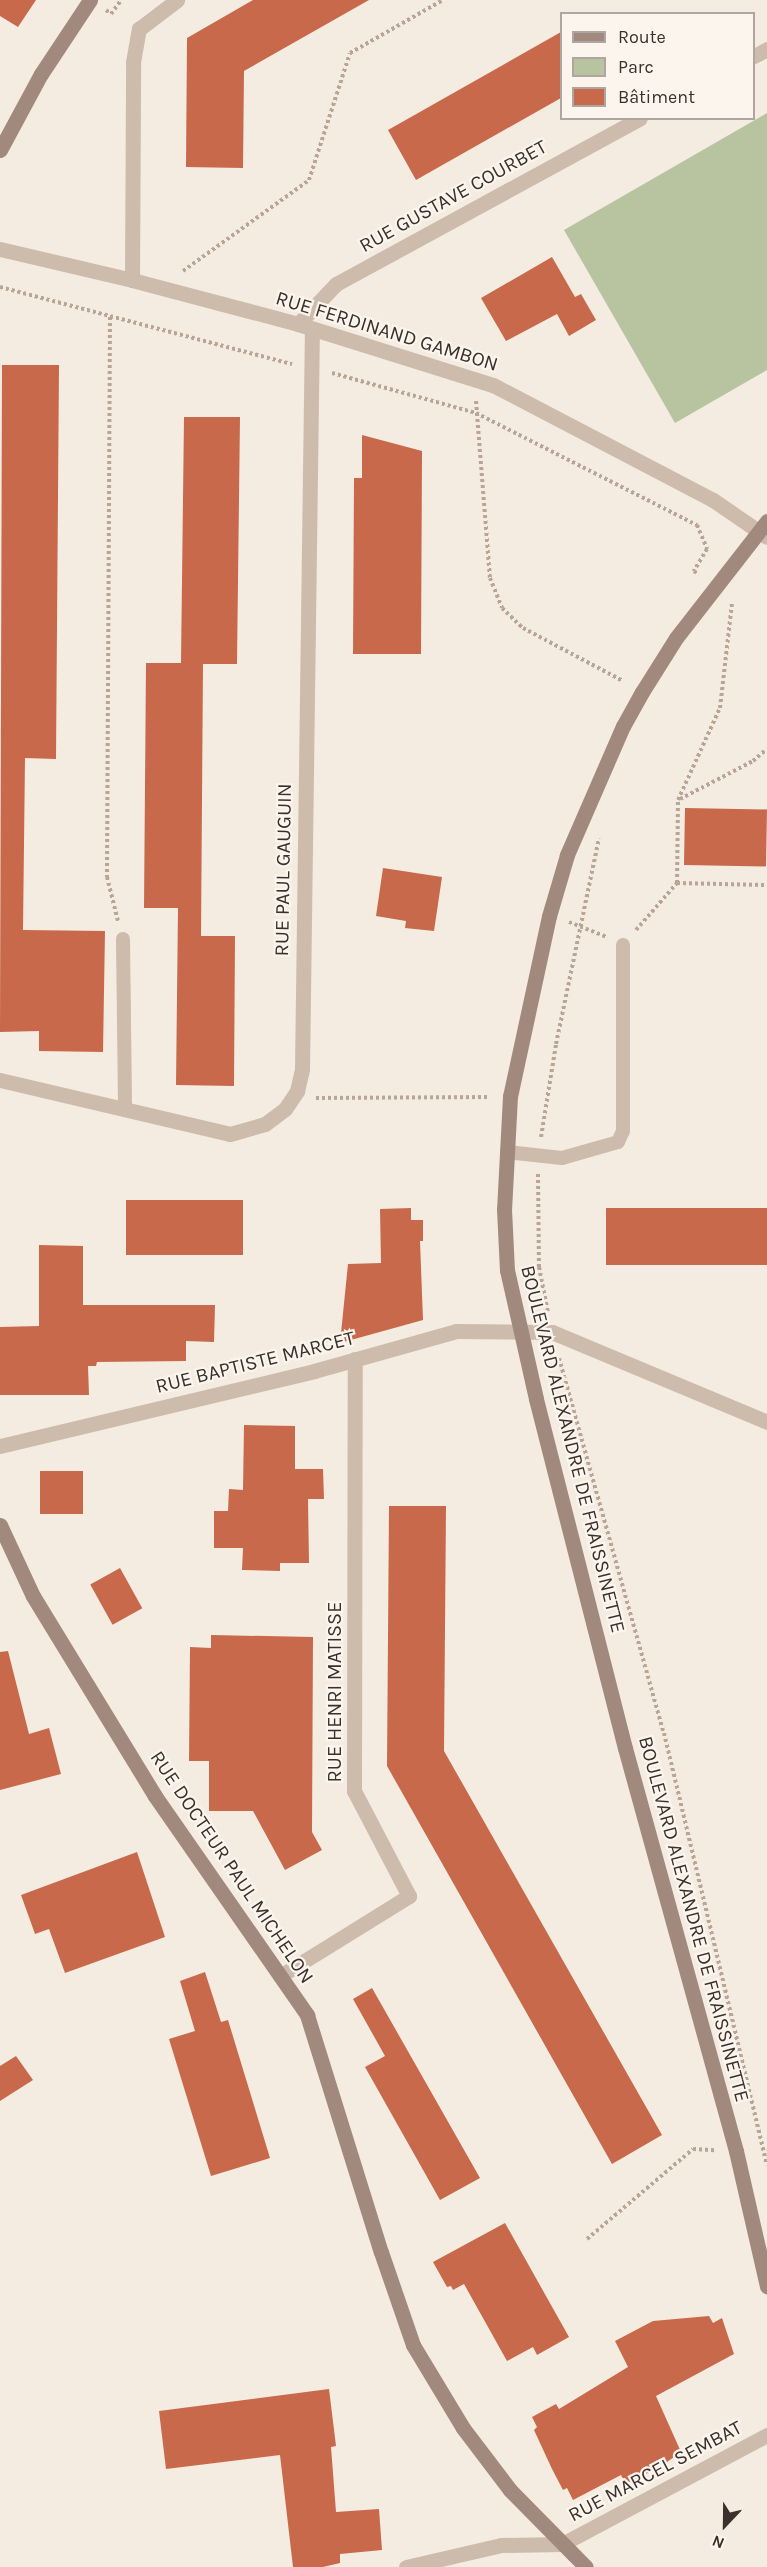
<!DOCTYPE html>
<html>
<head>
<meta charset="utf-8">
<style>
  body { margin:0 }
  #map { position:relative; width:767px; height:2567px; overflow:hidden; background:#f4ebe1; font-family:Karla,sans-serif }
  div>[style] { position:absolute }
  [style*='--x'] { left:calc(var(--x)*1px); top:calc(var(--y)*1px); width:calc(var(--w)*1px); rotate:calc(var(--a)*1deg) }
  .green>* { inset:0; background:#b8c4a0 }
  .building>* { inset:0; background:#c8694b; transform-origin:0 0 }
  .path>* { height:4px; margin-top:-2px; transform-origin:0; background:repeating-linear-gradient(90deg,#b9a596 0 3px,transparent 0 6px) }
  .lane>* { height:14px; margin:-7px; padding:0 7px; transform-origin:7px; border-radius:7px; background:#cdbbac }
  .street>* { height:15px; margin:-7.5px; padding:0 7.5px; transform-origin:7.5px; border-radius:7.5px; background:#cdbbac }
  .secondary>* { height:15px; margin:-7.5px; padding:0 7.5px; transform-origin:7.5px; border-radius:7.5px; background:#a18a7d }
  span { translate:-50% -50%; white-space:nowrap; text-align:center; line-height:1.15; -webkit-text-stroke:4.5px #fbf5ee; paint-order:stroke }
  .street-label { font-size:20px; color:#3b302b }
  .legend { position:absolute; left:560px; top:12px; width:195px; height:108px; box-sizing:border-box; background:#fbf5ee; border:2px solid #aea6a0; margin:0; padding:8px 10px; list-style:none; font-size:18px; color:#3b302b }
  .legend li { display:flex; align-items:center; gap:12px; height:30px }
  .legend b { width:30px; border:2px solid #aea6a0 }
  .north { position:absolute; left:695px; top:2495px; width:60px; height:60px; -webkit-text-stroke:4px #fbf5ee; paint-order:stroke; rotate:202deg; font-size:16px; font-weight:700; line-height:24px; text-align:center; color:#3b302b }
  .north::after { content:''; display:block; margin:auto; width:21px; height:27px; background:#3b302b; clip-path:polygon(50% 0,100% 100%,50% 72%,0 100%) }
</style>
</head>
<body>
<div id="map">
  <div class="green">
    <div style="clip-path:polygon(767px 113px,767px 370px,675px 423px,564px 230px)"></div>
  </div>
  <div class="building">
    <div style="clip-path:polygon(0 0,36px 0,18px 27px,0 16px)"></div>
    <div style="clip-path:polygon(253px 0,369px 0,244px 71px,243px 168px,186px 167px,187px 38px)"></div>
    <div style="clip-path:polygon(561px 32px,561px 98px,416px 180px,388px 130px)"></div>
    <div style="clip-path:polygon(552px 257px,575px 297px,581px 294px,596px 320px,569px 336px,557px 314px,506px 341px,481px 298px)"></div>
    <div style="clip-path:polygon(2px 365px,59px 365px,56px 759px,25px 758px,23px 930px,105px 931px,103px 1052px,39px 1051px,39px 1031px,0 1032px)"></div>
    <div style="clip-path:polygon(184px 417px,240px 417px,237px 664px,203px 664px,201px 936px,235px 936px,234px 1086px,176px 1085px,178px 908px,144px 908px,146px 663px,181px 663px)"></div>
    <div style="clip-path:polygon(362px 435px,422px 451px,421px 654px,353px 654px,354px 478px,362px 478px)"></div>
    <div style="left:685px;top:808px;width:82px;height:57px;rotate:1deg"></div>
    <div style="clip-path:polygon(383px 868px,442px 877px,434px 931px,405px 928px,406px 921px,376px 916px)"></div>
    <div style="left:126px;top:1200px;width:117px;height:55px"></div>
    <div style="clip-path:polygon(411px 1208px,411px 1220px,423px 1220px,423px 1241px,420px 1241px,423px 1320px,340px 1343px,348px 1264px,381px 1263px,380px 1209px)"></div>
    <div style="left:606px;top:1208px;width:161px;height:57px"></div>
    <div style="clip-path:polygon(39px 1245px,83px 1246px,83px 1305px,215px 1305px,214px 1342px,186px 1341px,186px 1361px,97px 1362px,96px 1366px,88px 1366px,89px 1395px,0 1395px,0 1327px,39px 1326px)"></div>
    <div style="clip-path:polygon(244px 1425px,295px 1426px,295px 1469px,323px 1469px,324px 1499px,308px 1499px,309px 1563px,280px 1563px,280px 1571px,242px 1570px,243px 1548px,214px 1548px,214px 1511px,228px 1511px,229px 1489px,243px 1490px)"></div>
    <div style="left:83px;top:1471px;width:43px;height:43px;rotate:90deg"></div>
    <div style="clip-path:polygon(389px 1506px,446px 1506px,444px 1751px,662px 2135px,612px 2164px,387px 1766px)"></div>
    <div style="left:120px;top:1568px;width:46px;height:34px;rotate:61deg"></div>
    <div style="clip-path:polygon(211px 1635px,313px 1637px,312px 1832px,322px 1850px,285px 1870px,253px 1811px,209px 1811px,209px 1761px,189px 1761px,190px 1647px,211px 1648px)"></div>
    <div style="clip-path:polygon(8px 1651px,29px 1734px,49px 1728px,61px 1774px,0 1790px,0 1652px)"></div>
    <div style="clip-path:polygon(137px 1852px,165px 1937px,65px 1973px,49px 1929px,35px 1934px,21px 1895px)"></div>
    <div style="clip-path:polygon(205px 1972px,221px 2022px,228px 2020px,270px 2158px,211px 2176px,169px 2039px,195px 2031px,180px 1981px)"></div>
    <div style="clip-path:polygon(372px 1988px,480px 2178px,440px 2200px,365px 2067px,385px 2056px,353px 1999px)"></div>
    <div style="clip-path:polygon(16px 2056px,33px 2080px,0 2101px,0 2066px)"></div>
    <div style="clip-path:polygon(505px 2223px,569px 2337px,537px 2355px,533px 2347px,507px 2361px,464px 2284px,453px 2290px,451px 2286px,447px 2287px,433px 2262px)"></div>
    <div style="clip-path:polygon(709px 2316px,713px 2323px,722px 2318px,734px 2354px,656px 2396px,681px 2452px,660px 2467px,625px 2484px,621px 2475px,573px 2500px,567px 2488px,563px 2490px,552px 2469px,534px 2430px,537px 2427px,532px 2417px,556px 2404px,559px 2409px,628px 2367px,615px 2341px,653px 2321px)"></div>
    <div style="clip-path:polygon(329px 2389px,336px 2446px,331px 2447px,336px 2512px,379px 2509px,382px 2550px,340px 2554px,340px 2563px,323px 2567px,293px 2567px,280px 2455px,166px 2469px,159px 2411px)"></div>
  </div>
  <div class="path">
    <div style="--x:106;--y:10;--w:6;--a:39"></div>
    <div style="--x:111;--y:14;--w:17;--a:-54"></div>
    <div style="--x:183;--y:271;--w:155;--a:-35.8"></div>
    <div style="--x:309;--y:180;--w:133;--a:-72.1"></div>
    <div style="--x:350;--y:53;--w:107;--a:-29.7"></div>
    <div style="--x:0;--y:287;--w:302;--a:14.8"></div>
    <div style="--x:110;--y:317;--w:560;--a:90.31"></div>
    <div style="--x:107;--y:877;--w:45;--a:76"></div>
    <div style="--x:332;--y:373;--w:149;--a:15.5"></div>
    <div style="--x:476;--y:413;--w:248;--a:26.9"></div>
    <div style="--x:697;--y:525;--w:26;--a:67"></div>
    <div style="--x:707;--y:549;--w:26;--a:121"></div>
    <div style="--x:694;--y:571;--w:6;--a:39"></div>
    <div style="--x:476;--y:401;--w:178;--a:85.5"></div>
    <div style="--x:490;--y:578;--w:32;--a:68"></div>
    <div style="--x:502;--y:608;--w:29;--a:44"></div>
    <div style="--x:523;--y:628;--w:113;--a:27.9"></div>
    <div style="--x:680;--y:799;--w:82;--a:-27.5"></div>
    <div style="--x:753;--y:761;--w:18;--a:-41"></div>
    <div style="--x:677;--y:883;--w:83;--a:-89.3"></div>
    <div style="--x:678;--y:800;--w:101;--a:-65.5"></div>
    <div style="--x:720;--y:708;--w:106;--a:-83.5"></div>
    <div style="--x:569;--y:922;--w:41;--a:21.5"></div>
    <div style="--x:636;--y:930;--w:62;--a:-48.9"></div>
    <div style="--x:677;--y:883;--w:90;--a:1.3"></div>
    <div style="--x:316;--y:1098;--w:173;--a:-0.3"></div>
    <div style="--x:541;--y:1137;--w:94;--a:-80.8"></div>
    <div style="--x:556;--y:1044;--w:210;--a:-78.2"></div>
    <div style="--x:538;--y:1174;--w:93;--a:89.4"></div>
    <div style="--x:539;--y:1267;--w:47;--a:78.9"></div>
    <div style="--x:559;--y:1358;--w:389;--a:74.4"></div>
    <div style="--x:664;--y:1733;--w:444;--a:76.6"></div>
    <div style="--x:587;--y:2239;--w:139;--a:-40.3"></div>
    <div style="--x:693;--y:2149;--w:22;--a:3"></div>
  </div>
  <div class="lane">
    <div style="--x:123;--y:939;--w:171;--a:89.3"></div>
    <div style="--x:507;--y:1152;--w:55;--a:6.2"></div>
    <div style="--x:562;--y:1158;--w:58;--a:-15.9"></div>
    <div style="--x:618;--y:1142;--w:12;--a:-66"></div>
    <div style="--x:623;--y:1131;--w:186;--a:-90"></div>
  </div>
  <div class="street">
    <div style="--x:754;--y:56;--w:15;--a:-28"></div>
    <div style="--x:0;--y:249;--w:136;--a:13.2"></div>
    <div style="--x:132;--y:280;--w:172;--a:14.8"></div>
    <div style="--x:298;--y:324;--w:204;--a:17.4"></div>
    <div style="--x:493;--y:385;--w:248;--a:27.6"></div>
    <div style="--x:713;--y:500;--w:65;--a:34.4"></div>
    <div style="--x:132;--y:280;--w:218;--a:-89.7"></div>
    <div style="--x:133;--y:62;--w:34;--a:-80"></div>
    <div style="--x:139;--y:29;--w:48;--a:-37.3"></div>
    <div style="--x:298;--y:324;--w:55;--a:-46.5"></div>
    <div style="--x:336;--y:284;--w:346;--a:-28.6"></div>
    <div style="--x:0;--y:1080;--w:236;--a:13.2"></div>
    <div style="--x:230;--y:1134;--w:36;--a:-16"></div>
    <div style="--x:265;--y:1124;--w:25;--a:-37"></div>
    <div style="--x:285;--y:1109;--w:22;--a:-56"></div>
    <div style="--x:297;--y:1091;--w:23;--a:-77"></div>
    <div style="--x:302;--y:1069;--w:740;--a:-89.23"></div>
    <div style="--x:0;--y:1446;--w:323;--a:-13.4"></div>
    <div style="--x:314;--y:1371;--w:148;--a:-15.7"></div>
    <div style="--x:456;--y:1331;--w:96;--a:0.6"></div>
    <div style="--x:552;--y:1332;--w:233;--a:22.7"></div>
    <div style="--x:280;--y:1976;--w:152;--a:-31.8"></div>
    <div style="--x:409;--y:1896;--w:119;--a:-117.6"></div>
    <div style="--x:354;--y:1791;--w:432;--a:-89.9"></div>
    <div style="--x:406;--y:2567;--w:98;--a:-13"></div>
    <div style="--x:501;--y:2545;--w:61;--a:-0.9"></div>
    <div style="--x:562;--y:2544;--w:232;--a:-28"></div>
  </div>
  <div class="secondary">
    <div style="--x:0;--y:150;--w:86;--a:-61.7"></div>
    <div style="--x:41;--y:74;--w:89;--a:-56.5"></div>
    <div style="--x:767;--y:521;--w:148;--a:127.9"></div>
    <div style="--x:676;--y:638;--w:64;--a:122.2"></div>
    <div style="--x:642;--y:692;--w:39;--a:119"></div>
    <div style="--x:623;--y:726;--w:141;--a:113.5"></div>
    <div style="--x:567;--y:855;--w:64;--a:106.4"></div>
    <div style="--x:549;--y:916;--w:184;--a:102.2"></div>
    <div style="--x:510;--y:1096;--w:113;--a:93"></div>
    <div style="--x:504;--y:1209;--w:61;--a:87.2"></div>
    <div style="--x:507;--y:1270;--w:132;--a:77.3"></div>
    <div style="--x:536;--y:1399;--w:360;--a:75.7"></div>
    <div style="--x:625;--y:1748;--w:418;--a:74.6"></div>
    <div style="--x:736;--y:2151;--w:139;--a:77.1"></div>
    <div style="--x:0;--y:1525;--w:78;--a:65.1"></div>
    <div style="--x:33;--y:1596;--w:234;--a:58.6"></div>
    <div style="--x:155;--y:1796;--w:267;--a:55.2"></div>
    <div style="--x:307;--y:2015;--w:248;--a:72.7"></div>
    <div style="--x:381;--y:2252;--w:98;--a:71"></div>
    <div style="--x:413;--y:2345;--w:97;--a:58.9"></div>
    <div style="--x:463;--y:2428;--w:78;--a:52.8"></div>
    <div style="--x:510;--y:2490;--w:108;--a:45.4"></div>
  </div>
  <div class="street-label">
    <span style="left:453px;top:196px;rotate:-29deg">RUE GUSTAVE COURBET</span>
    <span style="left:387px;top:331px;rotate:17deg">RUE FERDINAND GAMBON</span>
    <span style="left:283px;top:870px;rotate:-89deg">RUE PAUL GAUGUIN</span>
    <span style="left:255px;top:1362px;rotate:-14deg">RUE BAPTISTE MARCET</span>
    <span style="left:573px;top:1449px;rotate:76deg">BOULEVARD ALEXANDRE DE FRAISSINETTE</span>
    <span style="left:334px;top:1692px;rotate:-90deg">RUE HENRI MATISSE</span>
    <span style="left:232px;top:1867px;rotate:56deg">RUE DOCTEUR PAUL MICHELON</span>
    <span style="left:694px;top:1919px;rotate:75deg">BOULEVARD ALEXANDRE DE FRAISSINETTE</span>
    <span style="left:655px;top:2471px;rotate:-28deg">RUE MARCEL SEMBAT</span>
  </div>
  <ul class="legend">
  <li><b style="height:8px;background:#a18a7d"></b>Route</li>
  <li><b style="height:16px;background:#b8c4a0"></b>Parc</li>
  <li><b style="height:16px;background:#c8694b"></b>Bâtiment</li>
  </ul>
  <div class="north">N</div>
</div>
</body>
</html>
